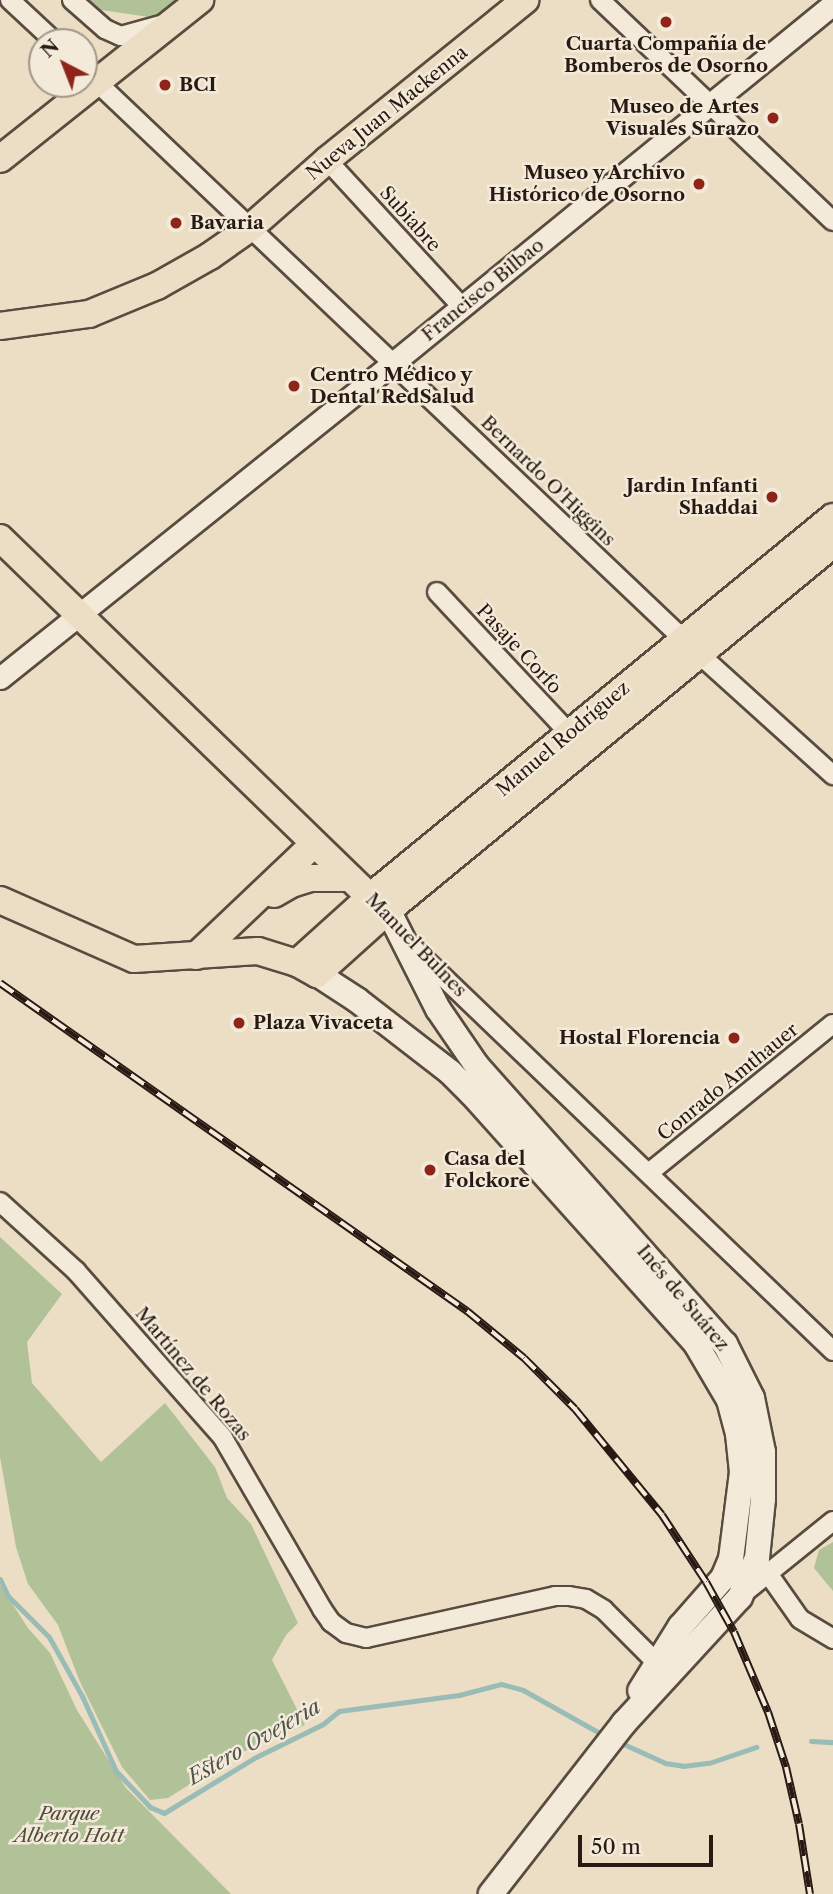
<!DOCTYPE html>
<html>
<head>
<meta charset="utf-8">
<style>
  body { margin:0 }
  #map { position:relative; width:833px; height:1894px; overflow:hidden; background:#ecdec4; font-family:"Libre Caslon Text",serif }
  div>[style] { position:absolute }
  [style*='--x'] { left:calc(var(--x)*1px); top:calc(var(--y)*1px); width:calc(var(--w)*1px); rotate:calc(var(--a)*1deg) }
  .green>* { inset:0; background:#b1c299 }
  .stream>* { height:5px; margin:-2.5px; padding:0 2.5px; transform-origin:2.5px; border-radius:2.5px; background:#99bcb6 }
  .roads { filter:drop-shadow(2px 0 #594b3f) drop-shadow(-2px 0 #594b3f) drop-shadow(0 2px #594b3f) drop-shadow(0 -2px #594b3f) }
  .minor>* { height:18px; margin:-9px; padding:0 9px; transform-origin:9px; border-radius:9px; background:#f3ead9 }
  .tertiary>* { height:21px; margin:-10.5px; padding:0 10.5px; transform-origin:10.5px; border-radius:10.5px; background:#f3ead9 }
  .secondary>* { height:24px; margin:-12px; padding:0 12px; transform-origin:12px; border-radius:12px; background:#f3ead9 }
  .primary>* { height:26px; margin:-13px; padding:0 13px; transform-origin:13px; border-radius:13px; background:#ecdec4 }
  .rail>* { height:8px; margin-top:-4px; transform-origin:0; background:repeating-linear-gradient(90deg,#f3ead9 0 16px,#281a13 0 32px); box-sizing:border-box; border-block:2px solid #281a13 }
  .dots>* { width:19px; height:19px; translate:-50% -50%; box-sizing:border-box; border:4px solid #f3ead9; border-radius:50% }
  span { translate:-50% -50%; white-space:nowrap; text-align:center; line-height:1.15; -webkit-text-stroke:5px #f3ead9; paint-order:stroke }
  .poi-label { font-size:19px; color:#281a13; font-weight:700 }
  .left { translate:0 -50%; text-align:left }
  .right { translate:-100% -50%; text-align:right }
  .street-label { font-size:19px; color:#281a13 }
  .park-label { font-size:19px; color:#514c3b; font-style:italic }
  .water-label { font-size:21px; color:#50534c; font-style:italic }
  .north { position:absolute; left:28px; top:28px; width:70px; height:70px; box-sizing:border-box; background:#f3ead9; border:2px solid #a2978a; border-radius:50%; rotate:318deg; font-size:19px; font-weight:700; line-height:28px; text-align:center; color:#281a13 }
  .north::after { content:''; display:block; margin:auto; width:24px; height:32px; background:#8f2418; clip-path:polygon(50% 0,100% 100%,50% 72%,0 100%) }
  .scale { position:absolute; left:578px; top:1835px; width:135px; height:32px; box-sizing:border-box; border:4px solid #281a13; border-top:0; padding-left:9px; font-size:21px; line-height:24px; white-space:nowrap; color:#281a13; -webkit-text-stroke:5px #f3ead9; paint-order:stroke }
</style>
</head>
<body>
<div id="map">
  <div class="green">
    <div style="clip-path:polygon(85px 0,187px 0,162px 19px,95px 9px)"></div>
    <div style="clip-path:polygon(0 1237px,62px 1294px,27px 1342px,32px 1383px,101px 1462px,165px 1403px,215px 1467px,227px 1498px,251px 1524px,298px 1623px,286px 1635px,272px 1660px,305px 1725px,238px 1754px,168px 1798px,150px 1800px,122px 1767px,80px 1682px,58px 1625px,28px 1584px,16px 1547px,0 1457px)"></div>
    <div style="clip-path:polygon(833px 1542px,833px 1591px,814px 1568px,819px 1550px)"></div>
    <div style="clip-path:polygon(0 1585px,28px 1628px,50px 1653px,77px 1710px,126px 1788px,231px 1894px,0 1894px)"></div>
  </div>
  <div class="stream">
    <div style="--x:0;--y:1579;--w:19;--a:65"></div>
    <div style="--x:8;--y:1596;--w:58;--a:45"></div>
    <div style="--x:49;--y:1637;--w:68;--a:60.8"></div>
    <div style="--x:82;--y:1696;--w:82;--a:65.6"></div>
    <div style="--x:116;--y:1771;--w:50;--a:46.6"></div>
    <div style="--x:150;--y:1807;--w:15;--a:23"></div>
    <div style="--x:164;--y:1813;--w:105;--a:-31.4"></div>
    <div style="--x:254;--y:1758;--w:77;--a:-26.2"></div>
    <div style="--x:323;--y:1724;--w:21;--a:-39"></div>
    <div style="--x:339;--y:1711;--w:121;--a:-7.6"></div>
    <div style="--x:459;--y:1695;--w:43;--a:-14.7"></div>
    <div style="--x:501;--y:1684;--w:23;--a:15"></div>
    <div style="--x:523;--y:1690;--w:94;--a:29.3"></div>
    <div style="--x:617;--y:1741;--w:53;--a:24.6"></div>
    <div style="--x:665;--y:1763;--w:18;--a:9"></div>
    <div style="--x:683;--y:1766;--w:26;--a:-7"></div>
    <div style="--x:709;--y:1763;--w:50;--a:-18.8"></div>
    <div style="--x:811;--y:1741;--w:22;--a:3"></div>
  </div>
  <div class="roads">
    <div class="minor">
      <div style="--x:10;--y:0;--w:62;--a:43"></div>
      <div style="--x:72;--y:0;--w:44;--a:41.3"></div>
      <div style="--x:105;--y:29;--w:17;--a:24"></div>
      <div style="--x:121;--y:36;--w:45;--a:-15.6"></div>
      <div style="--x:600;--y:0;--w:321;--a:43.5"></div>
      <div style="--x:84;--y:70;--w:848;--a:43.52"></div>
      <div style="--x:699;--y:654;--w:181;--a:42.1"></div>
      <div style="--x:327;--y:160;--w:200;--a:47.4"></div>
      <div style="--x:437;--y:592;--w:195;--a:46.9"></div>
      <div style="--x:411;--y:946;--w:585;--a:43.82"></div>
      <div style="--x:650;--y:1172;--w:235;--a:-39"></div>
      <div style="--x:0;--y:1202;--w:103;--a:42.2"></div>
      <div style="--x:76;--y:1271;--w:222;--a:48.6"></div>
      <div style="--x:223;--y:1438;--w:198;--a:59.9"></div>
      <div style="--x:322;--y:1609;--w:16;--a:55"></div>
      <div style="--x:331;--y:1622;--w:19;--a:36"></div>
      <div style="--x:346;--y:1633;--w:21;--a:14"></div>
      <div style="--x:366;--y:1638;--w:194;--a:-12.5"></div>
      <div style="--x:555;--y:1596;--w:14;--a:0"></div>
      <div style="--x:569;--y:1596;--w:17;--a:10"></div>
      <div style="--x:586;--y:1599;--w:21;--a:31"></div>
      <div style="--x:604;--y:1610;--w:75;--a:45"></div>
      <div style="--x:767;--y:1572;--w:57;--a:54.9"></div>
      <div style="--x:800;--y:1619;--w:39;--a:31"></div>
      <div style="--x:745;--y:1592;--w:113;--a:-38.9"></div>
    </div>
    <div class="tertiary">
      <div style="--x:0;--y:678;--w:504;--a:-38.71"></div>
      <div style="--x:393;--y:363;--w:568;--a:-39.21"></div>
    </div>
    <div class="secondary">
      <div style="--x:373;--y:900;--w:26;--a:43"></div>
      <div style="--x:392;--y:918;--w:102;--a:63.2"></div>
      <div style="--x:438;--y:1009;--w:69;--a:55.6"></div>
      <div style="--x:477;--y:1066;--w:373;--a:48.3"></div>
      <div style="--x:725;--y:1344;--w:60;--a:63.4"></div>
      <div style="--x:752;--y:1398;--w:55;--a:78.5"></div>
      <div style="--x:763;--y:1452;--w:47;--a:90"></div>
      <div style="--x:763;--y:1499;--w:59;--a:95.8"></div>
      <div style="--x:757;--y:1558;--w:43;--a:113.6"></div>
      <div style="--x:740;--y:1597;--w:171;--a:132.6"></div>
      <div style="--x:624;--y:1723;--w:217;--a:127.9"></div>
      <div style="--x:317;--y:974;--w:48;--a:33"></div>
      <div style="--x:357;--y:1000;--w:118;--a:37.7"></div>
      <div style="--x:450;--y:1072;--w:31;--a:45"></div>
      <div style="--x:472;--y:1094;--w:336;--a:48.1"></div>
      <div style="--x:696;--y:1344;--w:65;--a:59.5"></div>
      <div style="--x:729;--y:1400;--w:35;--a:75"></div>
      <div style="--x:738;--y:1434;--w:38;--a:84"></div>
      <div style="--x:742;--y:1472;--w:88;--a:97.2"></div>
      <div style="--x:731;--y:1559;--w:21;--a:113"></div>
      <div style="--x:723;--y:1578;--w:65;--a:131.3"></div>
      <div style="--x:680;--y:1627;--w:75;--a:122"></div>
    </div>
    <div class="primary">
      <div style="--x:0;--y:159;--w:256;--a:-38.5"></div>
      <div style="--x:0;--y:326;--w:90;--a:-7.7"></div>
      <div style="--x:89;--y:314;--w:74;--a:-22.4"></div>
      <div style="--x:157;--y:286;--w:61;--a:-29.5"></div>
      <div style="--x:210;--y:256;--w:49;--a:-35"></div>
      <div style="--x:250;--y:228;--w:103;--a:-41.4"></div>
      <div style="--x:327;--y:160;--w:255;--a:-38.9"></div>
      <div style="--x:0;--y:538;--w:516;--a:44.14"></div>
      <div style="--x:274;--y:894;--w:20;--a:-30"></div>
      <div style="--x:291;--y:884;--w:21;--a:-17"></div>
      <div style="--x:311;--y:878;--w:39;--a:0"></div>
      <div style="--x:0;--y:900;--w:146;--a:23.8"></div>
      <div style="--x:134;--y:959;--w:124;--a:-3.7"></div>
      <div style="--x:258;--y:951;--w:41;--a:17.1"></div>
      <div style="--x:297;--y:963;--w:23;--a:29"></div>
      <div style="--x:317;--y:974;--w:93;--a:-41.9"></div>
      <div style="--x:386;--y:912;--w:579;--a:-39.46"></div>
      <div style="--x:196;--y:956;--w:163;--a:-43.5"></div>
      <div style="--x:297;--y:963;--w:98;--a:-42.1"></div>
      <div style="--x:370;--y:897;--w:599;--a:-39.38"></div>
    </div>
  </div>
  <div class="rail">
    <div style="--x:0;--y:983;--w:571;--a:35.08"></div>
    <div style="--x:467;--y:1311;--w:74;--a:39.5"></div>
    <div style="--x:524;--y:1358;--w:72;--a:45"></div>
    <div style="--x:575;--y:1409;--w:137;--a:50.6"></div>
    <div style="--x:662;--y:1515;--w:80;--a:56.7"></div>
    <div style="--x:706;--y:1582;--w:57;--a:60.8"></div>
    <div style="--x:734;--y:1632;--w:87;--a:67"></div>
    <div style="--x:768;--y:1712;--w:58;--a:71.9"></div>
    <div style="--x:786;--y:1767;--w:58;--a:77.2"></div>
    <div style="--x:799;--y:1824;--w:71;--a:81.1"></div>
  </div>
  <div class="dots">
    <div style="left:666px;top:22px;background:#8f2418"></div>
    <div style="left:165px;top:85px;background:#8f2418"></div>
    <div style="left:773px;top:118px;background:#8f2418"></div>
    <div style="left:699px;top:184px;background:#8f2418"></div>
    <div style="left:176px;top:223px;background:#8f2418"></div>
    <div style="left:294px;top:386px;background:#8f2418"></div>
    <div style="left:772px;top:497px;background:#8f2418"></div>
    <div style="left:239px;top:1023px;background:#8f2418"></div>
    <div style="left:734px;top:1038px;background:#8f2418"></div>
    <div style="left:430px;top:1170px;background:#8f2418"></div>
  </div>
  <div class="poi-label">
    <span style="left:666px;top:55px">Cuarta Compañía de<br>Bomberos de Osorno</span>
    <span class="left" style="left:179px;top:85px">BCI</span>
    <span class="right" style="left:759px;top:118px">Museo de Artes<br>Visuales Surazo</span>
    <span class="right" style="left:685px;top:184px">Museo y Archivo<br>Histórico de Osorno</span>
    <span class="left" style="left:190px;top:223px">Bavaria</span>
    <span class="left" style="left:310px;top:386px">Centro Médico y<br>Dental RedSalud</span>
    <span class="right" style="left:758px;top:497px">Jardin Infanti<br>Shaddai</span>
    <span class="left" style="left:253px;top:1023px">Plaza Vivaceta</span>
    <span class="right" style="left:720px;top:1038px">Hostal Florencia</span>
    <span class="left" style="left:444px;top:1170px">Casa del<br>Folckore</span>
  </div>
  <div class="street-label">
    <span style="left:387px;top:113px;rotate:-39deg">Nueva Juan Mackenna</span>
    <span style="left:410px;top:219px;rotate:48deg">Subiabre</span>
    <span style="left:483px;top:290px;rotate:-39deg">Francisco Bilbao</span>
    <span style="left:548px;top:481px;rotate:44deg">Bernardo O'Higgins</span>
    <span style="left:519px;top:649px;rotate:47deg">Pasaje Corfo</span>
    <span style="left:563px;top:739px;rotate:-40deg">Manuel Rodríguez</span>
    <span style="left:416px;top:945px;rotate:46deg">Manuel Bulnes</span>
    <span style="left:728px;top:1082px;rotate:-39deg">Conrado Amthauer</span>
    <span style="left:683px;top:1298px;rotate:50deg">Inés de Suárez</span>
    <span style="left:193px;top:1374px;rotate:50deg">Martínez de Rozas</span>
  </div>
  <div class="park-label">
    <span style="left:69px;top:1825px">Parque<br>Alberto Hott</span>
  </div>
  <div class="water-label">
    <span style="left:254px;top:1742px;rotate:-30deg">Estero Ovejeria</span>
  </div>
  <div class="north">N</div>
  <div class="scale">50 m</div>
</div>
</body>
</html>
